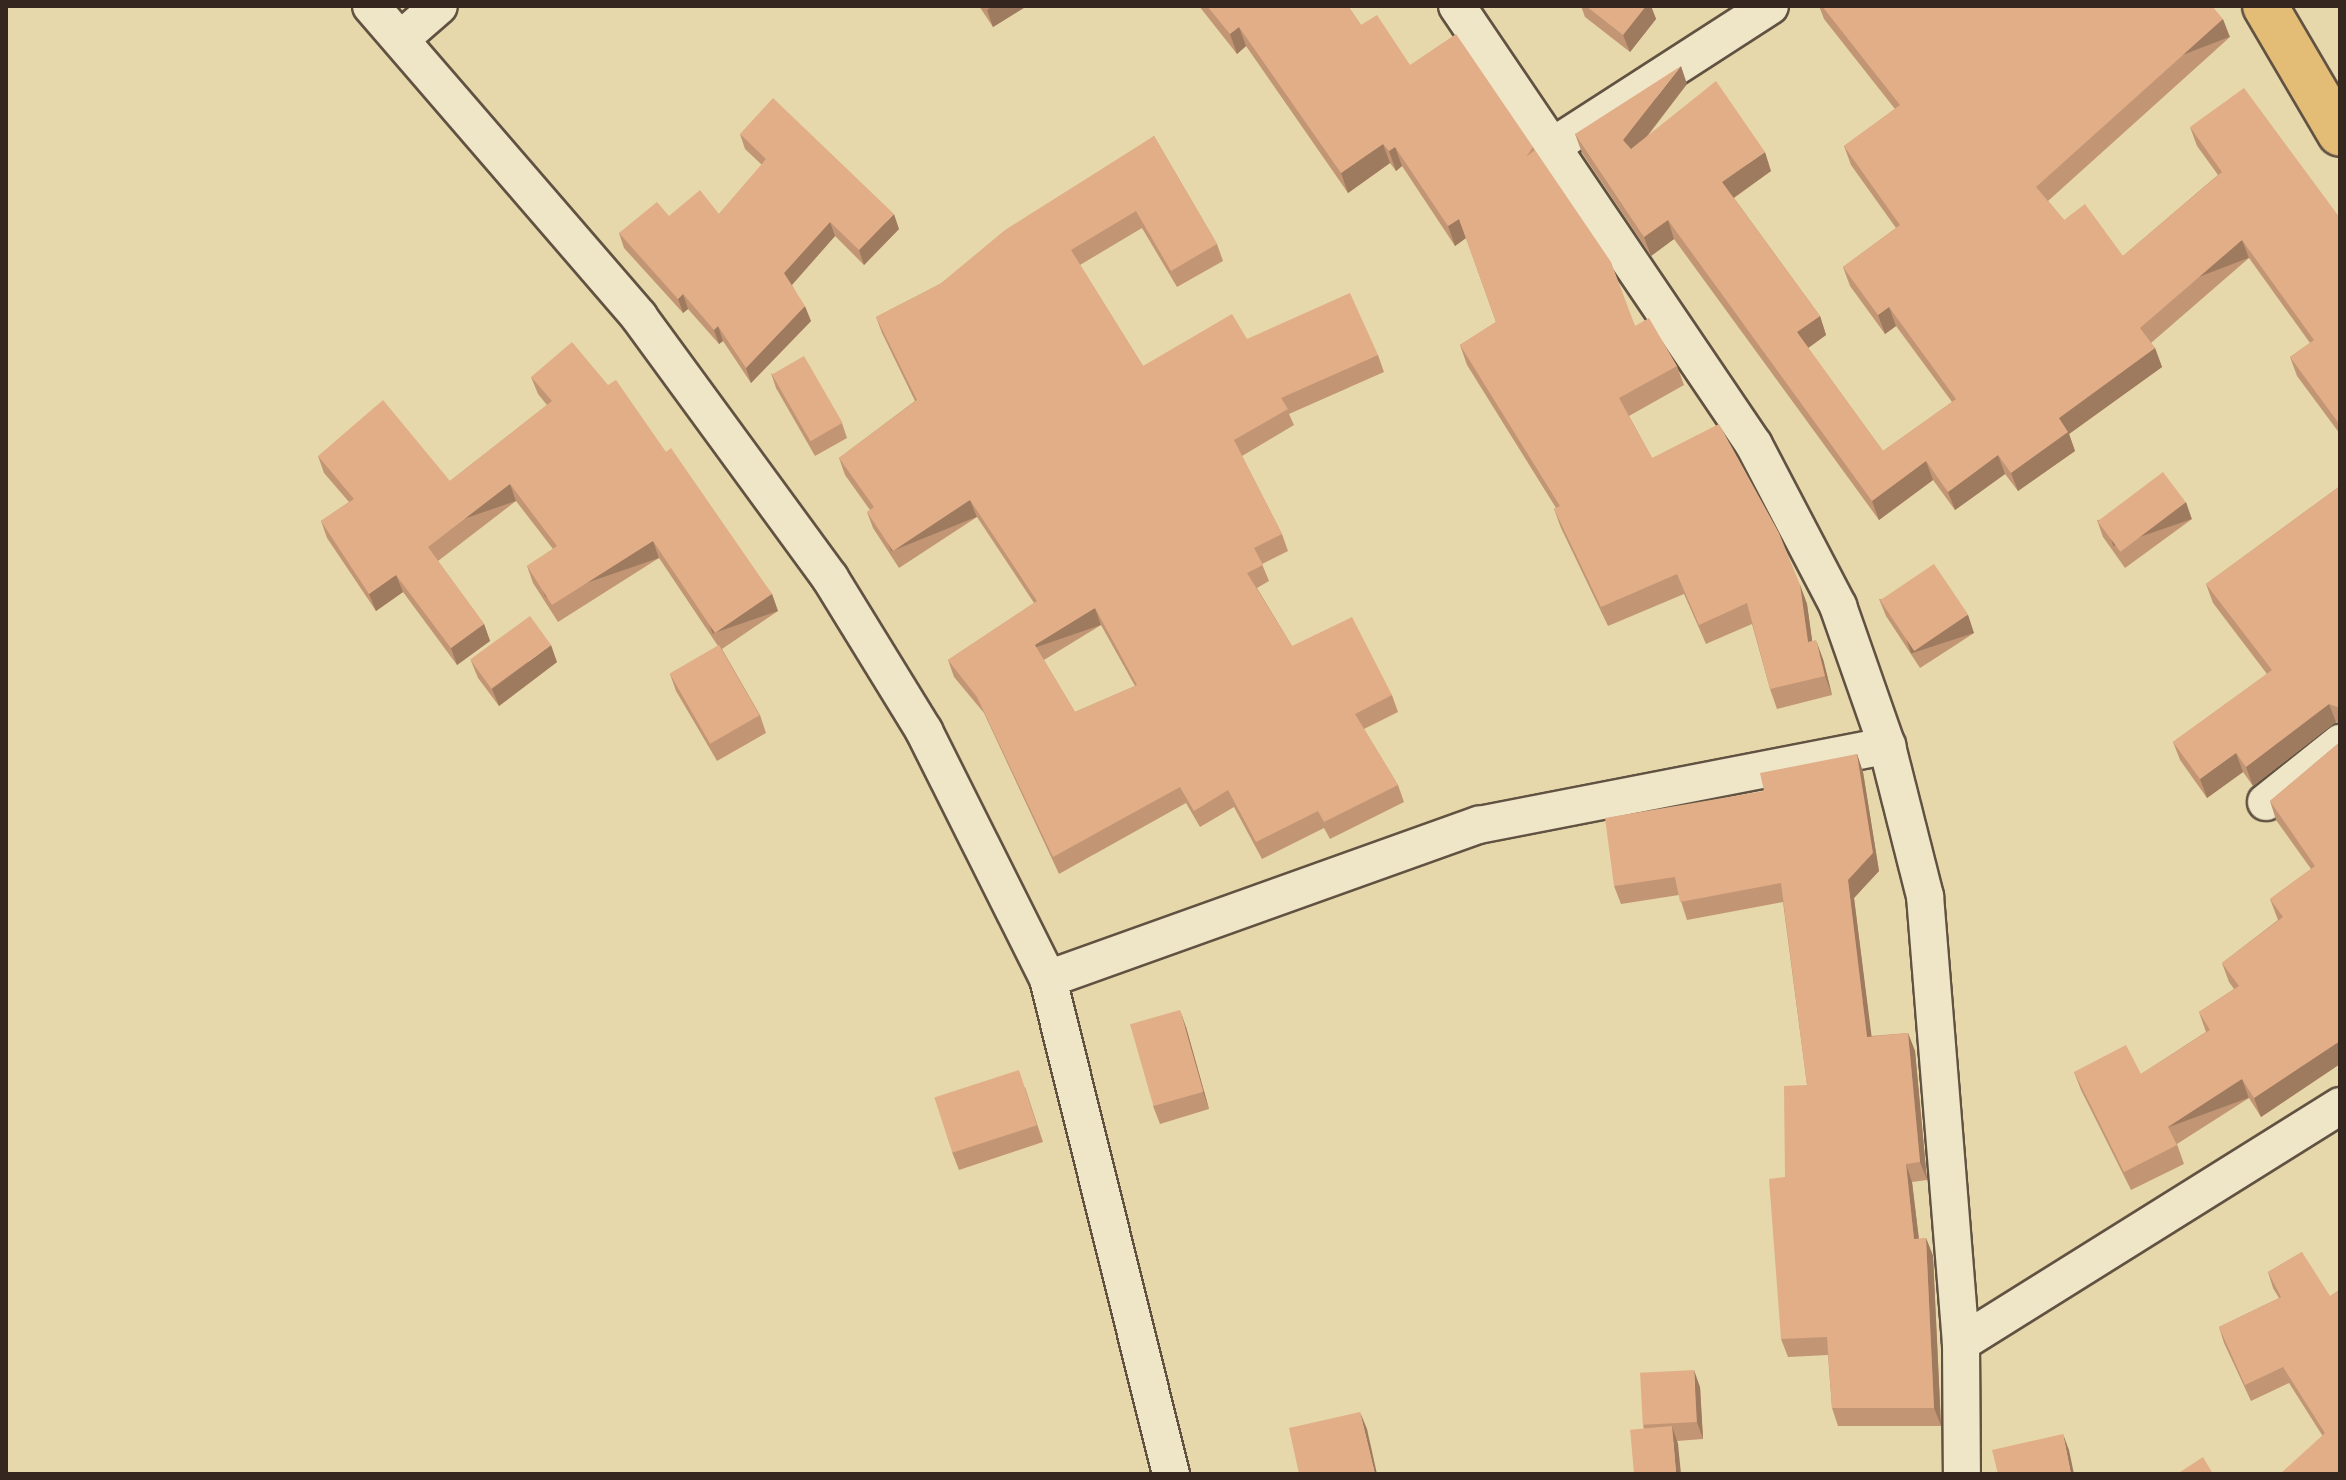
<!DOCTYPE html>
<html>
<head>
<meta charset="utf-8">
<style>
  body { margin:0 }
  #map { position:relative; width:2346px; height:1480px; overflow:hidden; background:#e6d8ab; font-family:"Libre Bodoni",serif }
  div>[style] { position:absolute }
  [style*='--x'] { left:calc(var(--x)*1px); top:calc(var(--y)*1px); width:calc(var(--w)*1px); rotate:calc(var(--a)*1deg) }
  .roads { filter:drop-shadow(2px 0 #615242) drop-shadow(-2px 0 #615242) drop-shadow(0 2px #615242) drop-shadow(0 -2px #615242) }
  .minor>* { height:36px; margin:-18px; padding:0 18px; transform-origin:18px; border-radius:18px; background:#efe6c8 }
  .primary>* { height:44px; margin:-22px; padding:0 22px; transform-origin:22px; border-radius:22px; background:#e3bc76 }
  .wall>* { inset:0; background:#c29675 }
  .shaded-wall>* { inset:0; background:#9e7a5f; transform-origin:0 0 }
  .building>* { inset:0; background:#e1ae88; transform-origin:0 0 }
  span { translate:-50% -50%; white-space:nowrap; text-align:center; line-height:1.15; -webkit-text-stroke:7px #efe6c8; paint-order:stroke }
  .frame { position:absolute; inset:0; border:8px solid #35261f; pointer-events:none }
</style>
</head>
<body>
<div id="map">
  <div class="roads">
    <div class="minor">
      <div style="--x:371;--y:6;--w:411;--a:49.2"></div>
      <div style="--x:639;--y:317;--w:323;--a:53.8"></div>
      <div style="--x:830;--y:578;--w:180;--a:58.4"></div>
      <div style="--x:924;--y:731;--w:277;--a:63.4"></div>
      <div style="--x:1048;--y:979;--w:510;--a:76.05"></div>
      <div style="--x:1457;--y:6;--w:530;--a:55.92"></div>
      <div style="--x:1754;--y:445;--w:182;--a:62.4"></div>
      <div style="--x:1838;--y:606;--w:148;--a:70.7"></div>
      <div style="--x:1887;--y:746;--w:155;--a:75.8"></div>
      <div style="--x:1925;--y:896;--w:448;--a:85.4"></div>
      <div style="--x:1961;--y:1343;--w:131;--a:89.6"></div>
      <div style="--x:401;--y:39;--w:50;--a:-41"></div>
      <div style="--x:1553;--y:146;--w:258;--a:-32.8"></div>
      <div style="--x:2266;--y:802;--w:95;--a:-38.6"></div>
      <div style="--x:1048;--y:979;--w:458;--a:-19.7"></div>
      <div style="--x:1479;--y:825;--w:416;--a:-11"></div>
      <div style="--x:1961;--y:1343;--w:447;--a:-32"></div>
    </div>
    <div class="primary">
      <div style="--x:2265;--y:6;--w:148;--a:59.6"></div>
    </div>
  </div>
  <div class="wall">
    <div style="clip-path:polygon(979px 6px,1027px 6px,993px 27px)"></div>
    <div style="clip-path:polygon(1199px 6px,1348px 6px,1361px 25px,1410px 65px,1533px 147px,1635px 326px,1677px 366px,1684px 385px,1629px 416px,1652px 458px,1800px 585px,1807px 604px,1812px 641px,1823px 659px,1832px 695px,1777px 709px,1770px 689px,1752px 624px,1706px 644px,1684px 594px,1608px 626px,1561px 528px,1554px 509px,1556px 508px,1467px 365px,1460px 345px,1496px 322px,1466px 238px,1455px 246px,1402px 166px,1396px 171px,1390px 163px,1348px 193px,1246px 46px,1237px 54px)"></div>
    <div style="clip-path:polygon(1581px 6px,1651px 6px,1656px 19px,1630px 52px,1585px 17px)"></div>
    <div style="clip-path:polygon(1819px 6px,2212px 6px,2230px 37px,2048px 201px,2064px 220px,2123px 256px,2218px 175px,2197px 146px,2190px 127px,2340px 218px,2340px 434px,2297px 376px,2290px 357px,2310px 343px,2249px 258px,2151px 343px,2155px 348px,2162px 367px,2069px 434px,2075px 451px,2018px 491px,2005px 474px,1955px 510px,1933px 480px,1879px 520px,1674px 239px,1651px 256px,1582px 153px,1575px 134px,1687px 84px,1647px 137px,1771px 171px,1734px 198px,1820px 316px,1826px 335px,1808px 348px,1883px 451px,1952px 402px,1896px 326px,1885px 334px,1850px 286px,1843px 267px,1896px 228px,1851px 165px,1844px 146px,1895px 109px,1824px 19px)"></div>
    <div style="clip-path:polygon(740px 134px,899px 229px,864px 265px,835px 236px,792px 285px,811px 321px,751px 383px,723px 341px,719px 344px,688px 309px,683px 313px,624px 248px,619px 233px,669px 216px,719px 214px,762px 165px,745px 149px)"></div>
    <div style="clip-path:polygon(evenodd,1154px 136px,1217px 244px,1223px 261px,1177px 287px,1142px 228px,1080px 265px,1143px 366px,1247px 339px,1378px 355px,1384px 372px,1289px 414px,1294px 425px,1242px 456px,1282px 534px,1288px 551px,1262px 564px,1269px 581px,1257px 588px,1292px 646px,1392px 695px,1398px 712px,1364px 729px,1398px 785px,1404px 802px,1330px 839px,1324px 828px,1262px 859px,1234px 807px,1200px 827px,1186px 803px,1059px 874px,984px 713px,954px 677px,948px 660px,1034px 603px,977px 517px,899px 568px,873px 528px,867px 512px,870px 510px,845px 475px,839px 458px,915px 401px,882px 333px,876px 317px,940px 284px,1154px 136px,1101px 625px,1135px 686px,1075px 712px,1044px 660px,1101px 625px)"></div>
    <div style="clip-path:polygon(771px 373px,842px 423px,847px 438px,815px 456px,776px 388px)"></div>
    <div style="clip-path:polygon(531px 377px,666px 452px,772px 594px,778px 611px,722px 649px,760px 715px,766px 733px,717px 761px,676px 691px,670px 674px,718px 646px,659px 558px,558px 622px,533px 583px,527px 566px,553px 549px,516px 501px,438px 561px,484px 624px,490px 641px,457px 665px,403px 592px,376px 611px,327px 538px,321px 521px,349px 502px,324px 473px,318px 456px,450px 481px,547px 405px,538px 394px)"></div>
    <div style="clip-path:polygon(2340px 486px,2340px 724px,2336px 722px,2253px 786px,2243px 772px,2207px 798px,2180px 760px,2173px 742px,2267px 674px,2213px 603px,2206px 584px)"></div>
    <div style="clip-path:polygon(2192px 519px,2125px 568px,2103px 537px,2097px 520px)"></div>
    <div style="clip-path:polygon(1879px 599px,1968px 615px,1974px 633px,1920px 668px,1886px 616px)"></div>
    <div style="clip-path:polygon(471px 661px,557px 662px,499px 706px,478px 678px)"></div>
    <div style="clip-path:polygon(2340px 742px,2340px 1064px,2261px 1117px,2249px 1098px,2177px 1144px,2184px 1164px,2131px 1190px,2081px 1090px,2074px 1072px,2141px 1074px,2206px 1032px,2199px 1012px,2234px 989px,2229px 982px,2222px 963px,2278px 920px,2270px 899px,2311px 869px,2276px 820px,2270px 801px)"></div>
    <div style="clip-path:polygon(1857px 754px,1863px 772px,1879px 871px,1854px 898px,1871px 1036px,1908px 1033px,1915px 1051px,1927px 1180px,1912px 1182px,1919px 1239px,1926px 1238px,1933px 1256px,1941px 1426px,1838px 1426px,1832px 1408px,1828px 1355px,1788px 1357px,1781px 1339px,1785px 1177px,1807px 1085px,1783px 902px,1687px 920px,1679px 895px,1621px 904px,1614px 886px,1764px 791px)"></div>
    <div style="clip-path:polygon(1186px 1027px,1209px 1109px,1160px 1124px,1153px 1106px)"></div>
    <div style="clip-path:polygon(1025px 1087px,1043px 1142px,959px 1170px,952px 1152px)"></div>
    <div style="clip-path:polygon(2302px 1252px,2340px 1474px,2322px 1435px,2289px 1383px,2251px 1401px,2224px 1343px,2219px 1327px,2279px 1298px,2273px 1288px,2268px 1272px)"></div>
    <div style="clip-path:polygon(1700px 1387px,1703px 1439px,1677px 1441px,1678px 1444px,1644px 1429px,1643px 1425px)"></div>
  </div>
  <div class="shaded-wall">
    <div style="clip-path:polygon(993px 6px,1027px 6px,993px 27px,987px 10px)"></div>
    <div style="clip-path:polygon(1646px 6px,1651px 6px,1656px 19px,1630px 52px,1623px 35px)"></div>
    <div style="left:2223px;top:19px;width:19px;height:251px;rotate:69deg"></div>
    <div style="clip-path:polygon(1239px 27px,1246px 46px,1237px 54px,1230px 34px)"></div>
    <div style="clip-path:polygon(1681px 66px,1687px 84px,1629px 159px,1623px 140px)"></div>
    <div style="clip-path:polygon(1383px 144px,1390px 163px,1348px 193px,1341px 173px)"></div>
    <div style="clip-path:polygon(1395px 147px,1402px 166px,1396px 171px,1389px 151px)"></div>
    <div style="clip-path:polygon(1765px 152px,1771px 171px,1729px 201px,1722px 182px)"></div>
    <div style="clip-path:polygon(894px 214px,899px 229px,864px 265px,859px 250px)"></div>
    <div style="clip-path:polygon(1459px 219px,1466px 238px,1455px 246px,1448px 226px)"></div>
    <div style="clip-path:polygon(1668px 220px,1674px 239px,1651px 256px,1644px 237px)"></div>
    <div style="clip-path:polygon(830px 222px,835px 236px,790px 287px,784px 273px)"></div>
    <div style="left:2242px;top:240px;width:19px;height:135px;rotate:69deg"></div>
    <div style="clip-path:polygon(683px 294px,688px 309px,683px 313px,678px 299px)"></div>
    <div style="clip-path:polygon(805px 306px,811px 321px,751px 383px,746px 368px)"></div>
    <div style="clip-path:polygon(1889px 307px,1896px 326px,1885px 334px,1878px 315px)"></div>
    <div style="clip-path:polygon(1820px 316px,1826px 335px,1804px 351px,1797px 332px)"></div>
    <div style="clip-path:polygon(718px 326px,723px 341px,719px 344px,714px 330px)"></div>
    <div style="clip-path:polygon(2155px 348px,2162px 367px,2069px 434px,2075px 451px,2018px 491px,2011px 473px,2059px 418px)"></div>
    <div style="clip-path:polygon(1998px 455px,2005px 474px,1955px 510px,1948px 492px)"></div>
    <div style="clip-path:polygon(1926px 461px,1933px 480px,1879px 520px,1872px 501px)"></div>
    <div style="left:510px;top:484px;width:18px;height:103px;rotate:71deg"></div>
    <div style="left:970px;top:500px;width:18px;height:92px;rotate:68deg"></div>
    <div style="left:2186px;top:502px;width:18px;height:83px;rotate:71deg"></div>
    <div style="left:653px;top:541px;width:18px;height:120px;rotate:71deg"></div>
    <div style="clip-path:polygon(396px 575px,403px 592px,376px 611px,369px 594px)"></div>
    <div style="clip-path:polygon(1800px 585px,1807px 604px,1815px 661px,1808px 642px)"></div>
    <div style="left:772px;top:594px;width:18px;height:69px;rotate:71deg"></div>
    <div style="left:1095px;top:608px;width:18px;height:70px;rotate:71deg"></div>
    <div style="left:1968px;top:615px;width:19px;height:66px;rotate:72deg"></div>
    <div style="clip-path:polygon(484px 624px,490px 641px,457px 665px,451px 648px)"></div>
    <div style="clip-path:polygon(1816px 640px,1823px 659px,1832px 695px,1825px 676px)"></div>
    <div style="clip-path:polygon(551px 645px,557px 662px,499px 706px,492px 689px)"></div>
    <div style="clip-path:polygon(2329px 704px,2336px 722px,2253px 786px,2246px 767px)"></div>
    <div style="clip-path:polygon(2236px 753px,2243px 772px,2207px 798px,2200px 779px)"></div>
    <div style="clip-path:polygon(1857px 754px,1863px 772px,1879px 871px,1854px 898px,1874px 1055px,1867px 1037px,1848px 880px)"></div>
    <div style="clip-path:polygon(1180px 1010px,1186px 1027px,1209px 1109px,1203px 1092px)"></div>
    <div style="clip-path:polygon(1908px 1033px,1915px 1051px,1927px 1180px,1920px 1162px)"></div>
    <div style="clip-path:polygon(2340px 1041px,2340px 1064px,2261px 1117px,2254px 1098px)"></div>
    <div style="left:2242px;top:1079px;width:20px;height:88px;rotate:70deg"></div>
    <div style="clip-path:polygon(1906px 1164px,1912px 1182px,1921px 1257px,1914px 1239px)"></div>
    <div style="clip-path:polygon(1926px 1238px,1933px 1256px,1941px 1426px,1934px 1408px)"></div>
    <div style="clip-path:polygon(1694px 1370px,1700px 1387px,1703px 1439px,1697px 1422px)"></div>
    <div style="clip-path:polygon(1360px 1412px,1367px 1429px,1377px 1474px,1375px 1474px)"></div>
    <div style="clip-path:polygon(1672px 1426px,1678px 1444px,1681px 1474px,1676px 1474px)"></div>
    <div style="clip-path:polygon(2063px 1434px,2069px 1450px,2074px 1474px,2071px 1474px)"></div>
  </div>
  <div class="building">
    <div style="clip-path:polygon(1207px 6px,1348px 6px,1361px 25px,1377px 15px,1410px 65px,1456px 34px,1533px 147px,1526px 157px,1535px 150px,1611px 262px,1635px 326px,1649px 318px,1677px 366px,1619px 398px,1652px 458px,1719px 424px,1779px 533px,1800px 585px,1808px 642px,1816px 640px,1825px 676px,1770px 689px,1747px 603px,1699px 625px,1677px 574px,1601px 607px,1554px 509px,1560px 506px,1460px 345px,1496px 322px,1459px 219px,1448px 226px,1395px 147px,1389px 151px,1383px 144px,1341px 173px,1239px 27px,1230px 34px)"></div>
    <div style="clip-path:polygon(1586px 6px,1646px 6px,1623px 35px)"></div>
    <div style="clip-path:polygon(1822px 6px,2212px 6px,2223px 19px,2036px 187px,2064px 220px,2085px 204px,2123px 256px,2222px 172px,2190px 127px,2244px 88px,2340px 218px,2340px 425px,2290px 357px,2314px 340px,2242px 240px,2140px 328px,2155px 348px,2059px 418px,2068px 432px,2011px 473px,1998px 455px,1948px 492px,1926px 461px,1872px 501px,1668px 220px,1644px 237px,1575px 134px,1681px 66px,1623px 140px,1631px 149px,1716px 81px,1765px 152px,1722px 182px,1820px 316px,1797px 332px,1883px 451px,1956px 399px,1889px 307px,1878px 315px,1843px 267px,1900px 225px,1844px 146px,1900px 105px)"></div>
    <div style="clip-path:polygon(773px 98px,894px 214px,859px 250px,830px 222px,784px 273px,805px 306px,746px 368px,718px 326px,714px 330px,683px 294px,678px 299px,619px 233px,657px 202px,669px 216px,700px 190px,719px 214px,766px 159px,740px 134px)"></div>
    <div style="clip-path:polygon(evenodd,1154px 136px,1217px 244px,1171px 271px,1136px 211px,1071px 250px,1143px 366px,1232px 314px,1247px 339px,1350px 293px,1378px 355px,1281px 398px,1288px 409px,1234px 440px,1282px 534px,1254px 548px,1263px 565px,1247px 573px,1292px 646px,1352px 617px,1392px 695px,1355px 714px,1398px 785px,1324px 822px,1318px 811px,1256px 842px,1228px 790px,1194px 811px,1180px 787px,1053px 857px,977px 697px,948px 660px,1037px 601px,970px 500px,893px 551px,867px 512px,874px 507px,839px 458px,917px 400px,876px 317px,940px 284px,1005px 230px,1154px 136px,1095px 608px,1137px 685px,1075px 712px,1035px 645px,1095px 608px)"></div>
    <div style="clip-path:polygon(572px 342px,608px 385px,616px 380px,666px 452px,671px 448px,772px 594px,715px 633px,653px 541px,552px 605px,527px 566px,557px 546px,510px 484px,428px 547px,484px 624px,451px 648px,396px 575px,369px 594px,321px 521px,354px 499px,318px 456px,383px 400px,450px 481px,552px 401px,531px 377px)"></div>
    <div style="left:804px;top:356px;width:77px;height:37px;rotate:60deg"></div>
    <div style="left:2163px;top:472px;width:38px;height:82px;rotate:53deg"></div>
    <div style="clip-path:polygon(2340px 486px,2340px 708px,2329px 704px,2246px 767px,2236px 753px,2200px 779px,2173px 742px,2272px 670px,2206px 584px)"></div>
    <div style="left:1934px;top:564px;width:61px;height:65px;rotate:56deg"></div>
    <div style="left:530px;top:616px;width:36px;height:74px;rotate:54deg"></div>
    <div style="left:719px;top:645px;width:81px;height:57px;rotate:60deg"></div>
    <div style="clip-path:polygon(2340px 742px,2340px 1041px,2254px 1098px,2242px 1079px,2168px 1127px,2177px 1145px,2124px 1172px,2074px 1072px,2126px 1045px,2141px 1074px,2210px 1030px,2199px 1012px,2239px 986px,2222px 963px,2283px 917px,2270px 899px,2315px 866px,2270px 801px)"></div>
    <div style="clip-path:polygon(1857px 754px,1873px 853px,1848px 880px,1867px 1037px,1908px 1033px,1920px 1162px,1906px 1164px,1914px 1239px,1926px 1238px,1934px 1408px,1832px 1408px,1827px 1337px,1781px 1339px,1769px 1179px,1785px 1177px,1784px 1086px,1807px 1085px,1781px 883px,1680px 902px,1675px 877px,1614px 886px,1605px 818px,1764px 791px,1760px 773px)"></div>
    <div style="left:1180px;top:1010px;width:85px;height:52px;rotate:74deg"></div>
    <div style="left:1019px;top:1070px;width:58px;height:89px;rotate:72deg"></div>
    <div style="clip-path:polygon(2302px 1252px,2330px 1296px,2340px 1289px,2340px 1474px,2280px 1474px,2325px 1433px,2283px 1367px,2245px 1385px,2219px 1327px,2281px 1297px,2268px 1272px)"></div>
    <div style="left:1694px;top:1370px;width:52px;height:54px;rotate:87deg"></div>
    <div style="clip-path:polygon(1360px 1412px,1375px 1474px,1299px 1474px,1289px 1428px)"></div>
    <div style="left:1672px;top:1426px;width:48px;height:42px;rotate:85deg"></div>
    <div style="clip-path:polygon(2063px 1434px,2071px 1474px,1998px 1474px,1992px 1450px)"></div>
    <div style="clip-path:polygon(2203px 1457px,2213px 1474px,2177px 1474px)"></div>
  </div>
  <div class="frame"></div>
</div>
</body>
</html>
